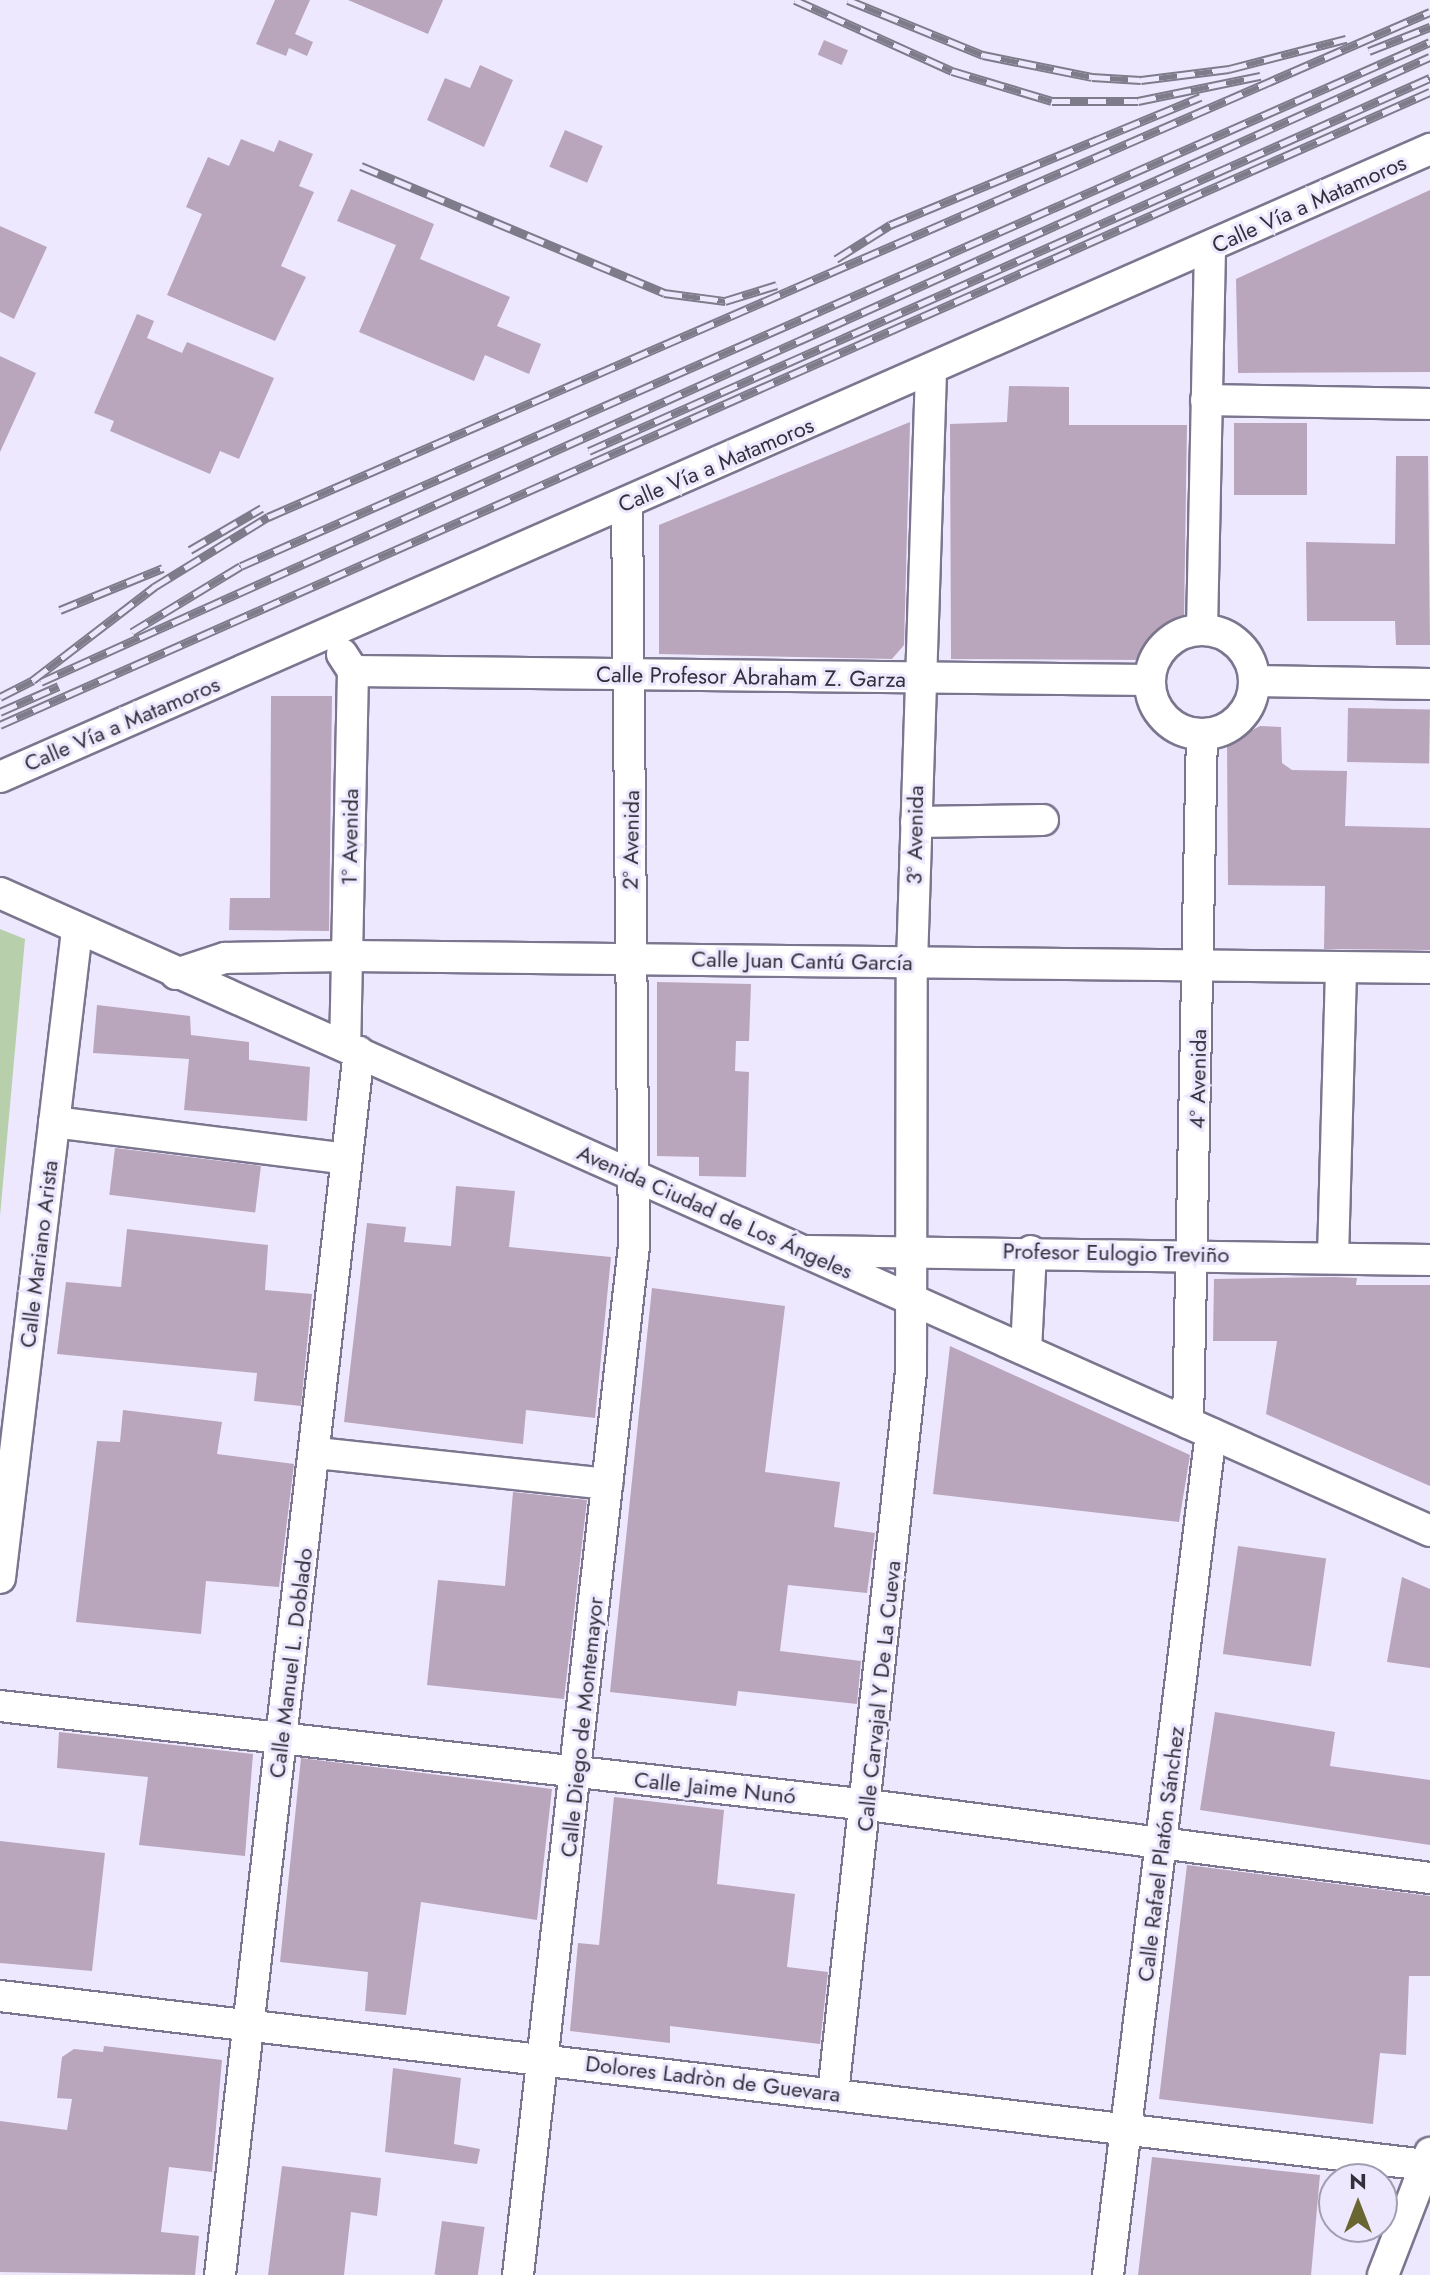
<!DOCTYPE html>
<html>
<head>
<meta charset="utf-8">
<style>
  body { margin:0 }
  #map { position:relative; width:1430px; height:2275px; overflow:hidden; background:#ede8fe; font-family:Jost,sans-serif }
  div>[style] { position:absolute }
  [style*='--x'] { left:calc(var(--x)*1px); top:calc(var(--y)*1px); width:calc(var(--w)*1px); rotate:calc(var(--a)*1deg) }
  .green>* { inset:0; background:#b8cfac }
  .building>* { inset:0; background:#b9a6bc; transform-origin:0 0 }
  .roads { filter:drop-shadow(2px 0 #7b768e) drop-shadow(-2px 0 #7b768e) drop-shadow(0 2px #7b768e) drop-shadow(0 -2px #7b768e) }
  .minor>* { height:30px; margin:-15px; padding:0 15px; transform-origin:15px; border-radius:15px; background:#fff }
  .minor>.ring { margin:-15px; padding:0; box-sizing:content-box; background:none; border:30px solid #fff; border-radius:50% }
  .rail>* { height:9px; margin-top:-4.5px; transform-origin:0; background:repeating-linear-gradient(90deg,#ede8fe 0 18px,#7e7b8a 0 36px); box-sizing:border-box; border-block:2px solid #7e7b8a }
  span { translate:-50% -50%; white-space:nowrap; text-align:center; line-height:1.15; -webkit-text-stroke:6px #ede8fe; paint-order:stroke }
  .street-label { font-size:22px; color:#32303a }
  .north { position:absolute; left:1318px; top:2163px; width:80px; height:80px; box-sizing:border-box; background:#ede8fe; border:2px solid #a29eb0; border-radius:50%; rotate:0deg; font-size:22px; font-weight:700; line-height:32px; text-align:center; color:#32303a }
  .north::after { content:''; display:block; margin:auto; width:28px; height:36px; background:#6a6632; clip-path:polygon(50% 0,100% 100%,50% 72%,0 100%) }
</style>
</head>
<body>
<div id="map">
  <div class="green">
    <div style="clip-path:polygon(0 929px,25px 939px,0 1216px)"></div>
  </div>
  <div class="building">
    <div style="clip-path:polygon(275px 0,310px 0,295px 34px,313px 42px,307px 56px,289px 48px,286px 56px,256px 44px)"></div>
    <div style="clip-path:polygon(348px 0,443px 0,428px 34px)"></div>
    <div style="left:824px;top:40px;width:26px;height:16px;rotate:23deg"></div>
    <div style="clip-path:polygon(480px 65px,513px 80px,484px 147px,427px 120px,445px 78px,470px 88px)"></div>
    <div style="left:565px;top:130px;width:41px;height:40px;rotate:23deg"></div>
    <div style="clip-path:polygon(241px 139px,274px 152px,279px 140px,313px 154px,299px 186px,314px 192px,281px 266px,306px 277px,275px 341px,167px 295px,202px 214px,186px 207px,208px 157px,229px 166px)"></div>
    <div style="clip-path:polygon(351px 189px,434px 224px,420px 259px,510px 297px,497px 326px,541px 344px,529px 374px,485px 355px,474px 381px,359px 332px,396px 245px,337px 221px)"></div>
    <div style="clip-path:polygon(1430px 190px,1430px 372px,1238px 373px,1236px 279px)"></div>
    <div style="clip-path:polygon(0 226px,47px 247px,14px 319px,0 312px)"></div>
    <div style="clip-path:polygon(137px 314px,154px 321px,147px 338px,182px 353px,187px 342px,274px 378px,239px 459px,220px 451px,210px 474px,110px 431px,114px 421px,94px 413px)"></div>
    <div style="clip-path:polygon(0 356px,36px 373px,0 452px)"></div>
    <div style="clip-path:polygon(1009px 386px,1069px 387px,1069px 425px,1187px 425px,1184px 619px,1166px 630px,1145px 660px,951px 659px,950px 424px,1007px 422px)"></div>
    <div style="clip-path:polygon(910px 422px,904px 645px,892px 659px,659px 654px,659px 525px)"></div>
    <div style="left:1307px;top:423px;width:72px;height:73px;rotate:90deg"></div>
    <div style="clip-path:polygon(1396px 456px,1428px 456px,1430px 645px,1396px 645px,1395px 621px,1307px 621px,1306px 542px,1395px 544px)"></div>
    <div style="clip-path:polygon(271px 696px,332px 696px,329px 931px,229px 930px,230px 898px,270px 898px)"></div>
    <div style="left:1348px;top:708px;width:82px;height:54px;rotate:1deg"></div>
    <div style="clip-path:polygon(1260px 726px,1281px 727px,1282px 763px,1292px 770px,1347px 771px,1345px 826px,1430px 828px,1430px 950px,1324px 949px,1325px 886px,1228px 885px,1227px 743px)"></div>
    <div style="clip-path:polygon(657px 982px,751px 984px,749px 1041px,736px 1041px,735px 1071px,749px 1072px,746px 1177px,699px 1176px,699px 1157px,657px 1156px)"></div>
    <div style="clip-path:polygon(97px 1005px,190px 1016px,191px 1035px,249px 1042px,249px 1060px,310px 1067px,307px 1121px,184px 1110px,189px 1059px,93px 1053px)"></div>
    <div style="left:115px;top:1148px;width:147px;height:47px;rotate:7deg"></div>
    <div style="clip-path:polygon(456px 1186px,515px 1191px,509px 1247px,611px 1257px,595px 1418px,526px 1410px,523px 1444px,344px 1422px,367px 1223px,406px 1227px,404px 1242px,451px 1246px)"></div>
    <div style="clip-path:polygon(127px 1229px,268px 1245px,265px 1290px,312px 1294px,301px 1406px,254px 1401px,257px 1373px,57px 1354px,66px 1282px,121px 1287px)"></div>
    <div style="clip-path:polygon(1334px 1277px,1357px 1278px,1356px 1285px,1430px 1285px,1430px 1486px,1266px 1414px,1277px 1341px,1213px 1341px,1214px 1279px)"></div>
    <div style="clip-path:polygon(652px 1288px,785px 1306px,765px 1472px,840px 1482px,834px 1527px,875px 1533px,867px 1593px,788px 1585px,780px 1651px,861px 1661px,857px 1704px,738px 1691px,736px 1706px,610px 1692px)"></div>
    <div style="clip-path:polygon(950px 1346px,1190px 1455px,1179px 1522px,933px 1494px)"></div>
    <div style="clip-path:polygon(123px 1410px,222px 1422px,217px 1454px,294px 1464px,279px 1587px,206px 1581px,201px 1634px,76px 1622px,97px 1441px,120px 1442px)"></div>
    <div style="clip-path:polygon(513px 1492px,587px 1500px,564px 1699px,427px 1685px,438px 1580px,505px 1586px)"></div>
    <div style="left:1238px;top:1546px;width:89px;height:109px;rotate:8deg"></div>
    <div style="clip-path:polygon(1402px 1577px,1430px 1589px,1430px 1668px,1387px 1662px)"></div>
    <div style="clip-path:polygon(1215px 1712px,1335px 1732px,1330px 1766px,1430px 1780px,1430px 1845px,1200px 1810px)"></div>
    <div style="clip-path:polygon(59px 1732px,253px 1754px,245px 1856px,139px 1845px,148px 1777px,57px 1768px)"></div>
    <div style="clip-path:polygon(301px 1758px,552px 1789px,537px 1920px,421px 1902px,406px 2015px,365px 2011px,368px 1972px,280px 1962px)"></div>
    <div style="clip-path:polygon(614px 1797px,724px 1810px,717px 1884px,795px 1894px,787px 1967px,828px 1972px,820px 2044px,670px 2026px,670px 2043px,570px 2031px,578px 1943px,599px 1945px)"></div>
    <div style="clip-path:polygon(0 1841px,105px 1853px,92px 1971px,0 1963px)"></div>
    <div style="clip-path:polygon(1187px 1865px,1430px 1896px,1430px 1976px,1409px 1976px,1406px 2055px,1380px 2053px,1373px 2124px,1159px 2099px)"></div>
    <div style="clip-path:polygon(104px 2046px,222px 2060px,212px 2172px,169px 2167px,161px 2232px,199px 2236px,195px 2275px,0 2272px,0 2121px,67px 2130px,72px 2099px,57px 2098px,62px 2057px,74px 2049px,103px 2052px)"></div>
    <div style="clip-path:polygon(393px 2068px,461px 2078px,454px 2144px,480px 2149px,477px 2164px,385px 2152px)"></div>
    <div style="clip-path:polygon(1152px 2157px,1320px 2175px,1311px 2275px,1138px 2275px)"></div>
    <div style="clip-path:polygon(282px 2166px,381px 2178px,377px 2216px,351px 2212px,344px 2275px,268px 2275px)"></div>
    <div style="left:442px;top:2221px;width:43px;height:54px;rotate:8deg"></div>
  </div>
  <div class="roads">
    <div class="minor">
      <div style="--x:1206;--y:400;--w:224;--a:1"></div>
      <div style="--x:1202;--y:630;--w:381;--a:-88.8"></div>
      <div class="ring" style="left:1150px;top:630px;width:74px;height:74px"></div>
      <div style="--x:342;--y:654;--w:20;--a:57"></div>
      <div style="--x:353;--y:671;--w:375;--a:91.2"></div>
      <div style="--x:353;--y:671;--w:796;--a:0.65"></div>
      <div style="--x:1254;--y:681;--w:176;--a:1"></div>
      <div style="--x:0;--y:777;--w:1562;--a:-23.71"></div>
      <div style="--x:916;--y:822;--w:127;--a:-0.9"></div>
      <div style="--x:0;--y:893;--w:1566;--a:24.04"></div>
      <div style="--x:176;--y:974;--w:52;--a:-18.1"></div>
      <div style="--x:225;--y:958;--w:123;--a:-0.9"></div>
      <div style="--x:348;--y:956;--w:1082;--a:0.64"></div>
      <div style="--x:54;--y:1122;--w:295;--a:7.2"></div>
      <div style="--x:808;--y:1251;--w:622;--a:0.83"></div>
      <div style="--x:1333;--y:1257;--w:289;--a:-88.4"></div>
      <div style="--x:1026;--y:1350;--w:99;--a:-87.1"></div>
      <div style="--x:1188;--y:1423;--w:689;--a:-88.84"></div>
      <div style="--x:317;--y:1453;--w:292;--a:6.1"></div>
      <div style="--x:0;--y:1578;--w:653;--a:-83.22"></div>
      <div style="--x:0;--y:1706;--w:874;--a:6.51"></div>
      <div style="--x:868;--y:1805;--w:567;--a:7.4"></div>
      <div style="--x:0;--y:1996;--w:1436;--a:6.76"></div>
      <div style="--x:833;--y:2094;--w:727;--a:-83.84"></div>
      <div style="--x:911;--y:1371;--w:408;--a:-89.9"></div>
      <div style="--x:912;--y:963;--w:590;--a:-88.16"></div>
      <div style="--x:220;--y:2275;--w:1231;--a:-83.52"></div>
      <div style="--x:518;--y:2275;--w:1036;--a:-83.57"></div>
      <div style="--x:634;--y:1246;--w:744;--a:-90.54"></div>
      <div style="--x:1108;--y:2275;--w:848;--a:-83.03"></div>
      <div style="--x:1383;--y:2275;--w:131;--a:-68.9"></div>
    </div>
  </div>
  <div class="rail">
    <div style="--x:795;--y:0;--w:172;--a:24.3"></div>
    <div style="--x:952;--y:71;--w:104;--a:16.7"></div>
    <div style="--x:1052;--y:101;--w:86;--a:0"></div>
    <div style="--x:1138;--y:101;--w:125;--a:-11.6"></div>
    <div style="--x:848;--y:0;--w:146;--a:22.2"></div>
    <div style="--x:983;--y:55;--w:111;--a:11.4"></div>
    <div style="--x:1092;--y:77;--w:49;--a:3.5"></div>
    <div style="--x:1141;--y:80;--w:89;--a:-7.1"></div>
    <div style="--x:1229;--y:69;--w:121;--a:-14.4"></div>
    <div style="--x:1369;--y:51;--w:66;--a:-21.5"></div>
    <div style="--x:361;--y:166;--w:329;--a:22.7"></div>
    <div style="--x:664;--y:293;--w:62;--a:7.5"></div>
    <div style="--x:725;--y:301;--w:54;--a:-17.1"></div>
    <div style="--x:836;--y:259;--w:64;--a:-32.2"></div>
    <div style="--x:890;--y:225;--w:336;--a:-22.4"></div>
    <div style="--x:589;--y:451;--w:920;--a:-23.92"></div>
    <div style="--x:190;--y:550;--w:83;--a:-30.3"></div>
    <div style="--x:60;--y:610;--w:111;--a:-22.2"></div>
    <div style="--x:132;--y:632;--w:127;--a:-31.2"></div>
    <div style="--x:241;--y:566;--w:1299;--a:-23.78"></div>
    <div style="--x:41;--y:682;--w:1523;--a:-24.23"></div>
    <div style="--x:0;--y:697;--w:37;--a:-27"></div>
    <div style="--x:33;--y:680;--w:153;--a:-37.5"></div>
    <div style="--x:154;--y:587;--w:134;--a:-31.6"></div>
    <div style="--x:268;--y:517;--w:1267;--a:-23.49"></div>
    <div style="--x:0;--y:712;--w:64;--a:-23.8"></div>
    <div style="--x:0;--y:725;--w:1564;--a:-23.88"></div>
  </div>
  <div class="street-label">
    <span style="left:1309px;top:204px;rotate:-24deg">Calle Vía a Matamoros</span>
    <span style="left:716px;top:465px;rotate:-23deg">Calle Vía a Matamoros</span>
    <span style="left:751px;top:677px;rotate:1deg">Calle Profesor Abraham Z. Garza</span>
    <span style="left:122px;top:724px;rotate:-23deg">Calle Vía a Matamoros</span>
    <span style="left:915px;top:835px;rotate:-89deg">3° Avenida</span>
    <span style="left:350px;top:837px;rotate:-89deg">1° Avenida</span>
    <span style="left:631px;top:840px;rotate:-89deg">2° Avenida</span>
    <span style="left:802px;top:961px;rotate:1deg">Calle Juan Cantú García</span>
    <span style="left:1198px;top:1079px;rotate:-89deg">4° Avenida</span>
    <span style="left:715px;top:1212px;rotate:24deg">Avenida Ciudad de Los Ángeles</span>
    <span style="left:1116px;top:1253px;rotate:1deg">Profesor Eulogio Treviño</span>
    <span style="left:39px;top:1254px;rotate:-83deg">Calle Mariano Arista</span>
    <span style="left:291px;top:1663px;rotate:-83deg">Calle Manuel L. Doblado</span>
    <span style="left:879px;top:1696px;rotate:-84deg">Calle Carvajal Y De La Cueva</span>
    <span style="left:582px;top:1727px;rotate:-84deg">Calle Diego de Montemayor</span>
    <span style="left:715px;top:1788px;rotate:6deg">Calle Jaime Nunó</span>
    <span style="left:1161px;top:1854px;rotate:-83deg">Calle Rafael Platón Sánchez</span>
    <span style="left:713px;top:2079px;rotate:7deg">Dolores Ladròn de Guevara</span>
  </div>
  <div class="north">N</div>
</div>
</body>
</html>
